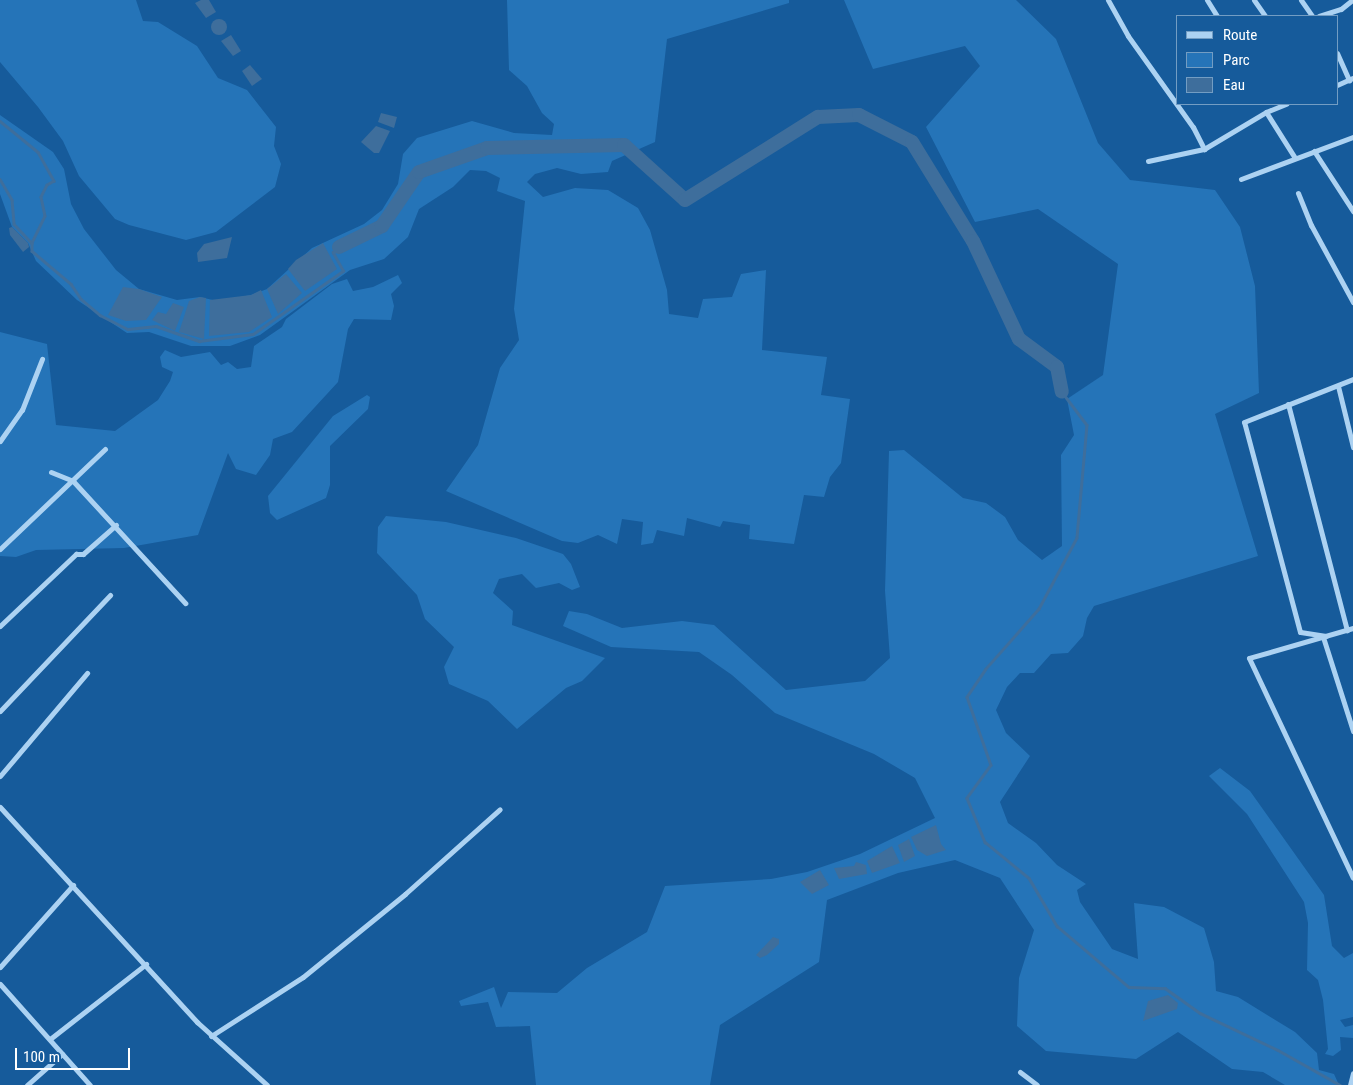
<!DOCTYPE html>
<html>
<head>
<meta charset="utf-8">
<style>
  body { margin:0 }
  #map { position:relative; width:1353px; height:1085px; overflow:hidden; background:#165b9b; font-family:"Roboto Condensed",sans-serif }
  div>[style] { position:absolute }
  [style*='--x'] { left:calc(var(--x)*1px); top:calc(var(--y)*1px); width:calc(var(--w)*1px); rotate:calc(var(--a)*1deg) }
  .green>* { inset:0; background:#2574b8 }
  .water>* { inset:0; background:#3e6e9c }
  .round { border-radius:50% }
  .stream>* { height:2.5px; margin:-1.25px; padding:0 1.25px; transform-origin:1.25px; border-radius:1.25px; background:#3e6e9c }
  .river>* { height:14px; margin:-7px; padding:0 7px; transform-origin:7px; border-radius:7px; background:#3e6e9c }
  .minor>* { height:5px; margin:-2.5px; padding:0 2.5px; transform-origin:2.5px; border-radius:2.5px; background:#acd2f2 }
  span { translate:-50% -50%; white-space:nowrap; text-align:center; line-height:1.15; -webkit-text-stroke:4px #165b9b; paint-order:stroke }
  .legend { position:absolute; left:1176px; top:15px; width:162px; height:90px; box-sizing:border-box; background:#165b9b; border:1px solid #739dc3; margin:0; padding:6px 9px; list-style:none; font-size:15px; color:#fff }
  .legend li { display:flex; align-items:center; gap:10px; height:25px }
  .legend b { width:25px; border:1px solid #739dc3 }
  .scale { position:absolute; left:15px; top:1048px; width:115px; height:22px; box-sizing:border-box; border:2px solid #fff; border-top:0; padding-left:6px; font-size:15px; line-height:18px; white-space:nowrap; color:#fff; -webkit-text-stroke:4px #165b9b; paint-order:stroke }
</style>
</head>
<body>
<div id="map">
  <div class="green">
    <div style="clip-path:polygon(0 0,136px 0,143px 21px,158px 22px,197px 46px,218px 78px,247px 90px,276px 127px,274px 146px,281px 164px,275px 187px,216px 232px,186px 240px,129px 225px,115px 219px,79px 176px,63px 141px,38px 107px,0 62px)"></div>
    <div style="clip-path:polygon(507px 0,789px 0,789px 3px,667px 39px,655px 142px,612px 161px,608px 172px,581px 174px,557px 168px,535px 174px,527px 182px,543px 197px,575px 188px,608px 190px,638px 208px,650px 230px,667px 290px,669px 314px,698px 318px,703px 299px,732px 297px,741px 274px,766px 270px,762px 350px,827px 357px,821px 395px,850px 399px,841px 463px,830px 477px,824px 497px,804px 495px,794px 544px,749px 539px,750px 525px,723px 521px,720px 527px,687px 518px,684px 536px,657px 530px,653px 543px,641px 545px,643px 522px,622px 519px,617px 544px,598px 535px,578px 543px,562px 541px,446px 491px,478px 445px,500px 368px,519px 340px,514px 309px,525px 201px,497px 191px,500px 178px,486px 171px,470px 170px,453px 187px,419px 209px,408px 237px,384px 259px,350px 270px,260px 335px,230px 346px,191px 346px,149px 332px,127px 333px,77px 300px,36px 261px,28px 243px,12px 227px,0 194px,0 115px,53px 152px,64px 169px,71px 204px,84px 229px,116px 270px,139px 289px,177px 300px,200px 297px,217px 301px,251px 295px,267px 289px,312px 248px,364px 224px,382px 210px,398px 184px,403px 154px,417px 138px,472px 121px,514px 133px,552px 135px,554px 124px,542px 113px,527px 86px,509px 70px)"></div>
    <div style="clip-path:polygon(844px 0,1016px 0,1056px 39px,1098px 143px,1130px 180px,1215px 190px,1240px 227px,1255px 286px,1259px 393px,1215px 414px,1258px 556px,1094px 606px,1087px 618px,1083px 636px,1068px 653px,1051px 654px,1034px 673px,1020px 673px,1007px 687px,996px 710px,1006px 733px,1030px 756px,1000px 802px,1008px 823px,1036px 843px,1057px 865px,1086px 884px,1077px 890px,1080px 902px,1112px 949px,1138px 959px,1134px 903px,1164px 907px,1204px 928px,1214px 962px,1216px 991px,1238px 997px,1295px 1032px,1317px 1053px,1319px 1070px,1334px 1074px,1339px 1085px,1285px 1085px,1263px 1072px,1232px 1069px,1178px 1032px,1136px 1059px,1046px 1051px,1017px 1026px,1019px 978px,1034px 930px,1000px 878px,955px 860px,898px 873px,827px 900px,819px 962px,720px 1025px,710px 1085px,536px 1085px,530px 1026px,496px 1027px,488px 1002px,461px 1006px,459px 1001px,494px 987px,501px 1008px,508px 992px,557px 993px,587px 968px,647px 932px,665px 886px,771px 879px,807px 872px,860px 854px,935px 818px,915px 778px,874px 754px,775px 713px,732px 675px,699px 652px,611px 647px,563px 626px,569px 611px,587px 614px,622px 628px,682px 621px,714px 625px,786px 690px,865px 681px,890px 658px,885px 591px,889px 451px,904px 450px,963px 498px,986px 503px,1005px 517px,1018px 540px,1042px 560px,1062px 546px,1061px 455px,1074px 435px,1067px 399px,1103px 375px,1118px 264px,1038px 209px,975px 222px,926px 127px,980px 66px,965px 46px,873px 69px)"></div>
    <div style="clip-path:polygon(398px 275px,402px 283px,391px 294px,394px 306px,391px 320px,354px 319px,348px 329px,338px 382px,292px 432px,273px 439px,270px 455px,256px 475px,236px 469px,228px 453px,198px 535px,124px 548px,36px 550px,16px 557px,0 556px,0 332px,47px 344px,56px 425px,115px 431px,158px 400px,170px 381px,173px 372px,162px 367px,160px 357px,165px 350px,181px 357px,210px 352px,221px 365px,228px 362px,237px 369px,251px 367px,254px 346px,282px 327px,286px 319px,332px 284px,347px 279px,353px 291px,373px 287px)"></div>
    <div style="clip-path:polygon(367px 395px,370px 397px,368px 409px,330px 446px,330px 485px,326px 498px,277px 520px,270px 513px,268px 496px,333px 416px)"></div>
    <div style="clip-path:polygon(386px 516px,446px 522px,516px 538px,563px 554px,571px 564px,580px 587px,572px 590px,559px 583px,536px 588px,522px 574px,499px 579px,493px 593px,513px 611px,512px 625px,605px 658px,582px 681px,566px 688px,517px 729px,488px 701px,449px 684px,444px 667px,454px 647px,425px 619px,417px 595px,377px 553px,378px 527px)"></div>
    <div style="clip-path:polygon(1220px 768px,1250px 791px,1324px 895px,1332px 946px,1344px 958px,1353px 953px,1353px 1017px,1340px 1020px,1345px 1027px,1353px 1025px,1353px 1038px,1340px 1037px,1341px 1050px,1333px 1056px,1325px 1054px,1328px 1049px,1323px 1000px,1318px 980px,1307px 970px,1308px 923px,1304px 902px,1247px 814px,1209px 776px)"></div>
  </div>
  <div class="water">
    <div style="clip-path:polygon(201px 0,209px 0,216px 12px,206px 18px,195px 3px)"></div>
    <div class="round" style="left:211px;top:19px;width:16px;height:16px"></div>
    <div style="clip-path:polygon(231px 35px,241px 51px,233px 56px,221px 41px)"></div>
    <div style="clip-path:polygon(250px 65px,262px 79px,252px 86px,242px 71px)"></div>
    <div style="clip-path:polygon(381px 113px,397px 117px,394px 128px,378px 122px)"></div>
    <div style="clip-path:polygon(376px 126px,390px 131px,379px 153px,374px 153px,361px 142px)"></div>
    <div style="clip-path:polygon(12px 227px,28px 243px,29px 247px,23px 252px,10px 235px,9px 228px)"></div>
    <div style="clip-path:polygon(232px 237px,227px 258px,198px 262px,197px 253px,204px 244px)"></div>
    <div style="clip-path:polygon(323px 243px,337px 269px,305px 291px,288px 269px,296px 260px)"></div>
    <div style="clip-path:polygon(286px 274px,302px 293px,278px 314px,267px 289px)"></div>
    <div style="clip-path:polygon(123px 287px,139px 289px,162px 297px,146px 320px,126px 321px,108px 315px)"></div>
    <div style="clip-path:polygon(261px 290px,272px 317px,249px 332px,209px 336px,210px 300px,251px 295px)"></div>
    <div style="clip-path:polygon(200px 297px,206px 298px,204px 339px,179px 332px,189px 301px)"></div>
    <div style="clip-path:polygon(173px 303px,184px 307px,175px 331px,152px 320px,158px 312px,166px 314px)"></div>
    <div style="clip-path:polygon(936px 825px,941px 844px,946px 850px,927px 856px,917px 850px,911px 837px)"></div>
    <div style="clip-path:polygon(909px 839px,915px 856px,904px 862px,898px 845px)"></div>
    <div style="clip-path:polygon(892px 846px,900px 863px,872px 873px,867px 861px)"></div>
    <div style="clip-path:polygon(856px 862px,866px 865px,867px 874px,839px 879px,834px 868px,854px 866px)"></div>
    <div style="clip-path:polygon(820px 870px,829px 885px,812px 894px,800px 882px)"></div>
    <div style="clip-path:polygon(773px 937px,779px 939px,779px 944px,767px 955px,760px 958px,756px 955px)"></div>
    <div style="clip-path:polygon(1168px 995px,1178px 1003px,1177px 1009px,1143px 1021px,1148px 1001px)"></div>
  </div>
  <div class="stream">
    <div style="--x:0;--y:121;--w:49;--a:39.2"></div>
    <div style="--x:38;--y:152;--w:33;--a:61"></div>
    <div style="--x:54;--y:181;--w:8;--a:150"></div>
    <div style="--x:47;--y:185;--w:13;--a:117"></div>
    <div style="--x:41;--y:197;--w:19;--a:78"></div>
    <div style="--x:45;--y:216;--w:30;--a:116"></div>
    <div style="--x:0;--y:179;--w:24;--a:60"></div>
    <div style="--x:12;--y:200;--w:24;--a:85"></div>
    <div style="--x:14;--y:224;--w:26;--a:47"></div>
    <div style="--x:32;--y:243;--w:8;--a:90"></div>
    <div style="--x:32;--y:251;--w:51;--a:40.2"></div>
    <div style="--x:71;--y:284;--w:18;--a:56"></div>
    <div style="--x:81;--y:299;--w:25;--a:40"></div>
    <div style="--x:100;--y:315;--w:31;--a:27"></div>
    <div style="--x:128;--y:329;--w:28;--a:-6"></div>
    <div style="--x:156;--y:326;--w:46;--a:19.2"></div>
    <div style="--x:199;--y:341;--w:54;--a:-7.4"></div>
    <div style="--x:253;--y:334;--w:110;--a:-35"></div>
    <div style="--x:343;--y:271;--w:21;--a:-119"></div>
    <div style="--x:333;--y:253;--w:8;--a:-45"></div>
    <div style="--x:1062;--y:392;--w:41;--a:52.9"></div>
    <div style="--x:1087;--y:425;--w:113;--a:95.1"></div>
    <div style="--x:1077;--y:538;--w:81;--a:118.2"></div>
    <div style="--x:1039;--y:609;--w:80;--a:131.5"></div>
    <div style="--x:986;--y:669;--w:34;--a:124"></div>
    <div style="--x:967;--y:697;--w:72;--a:70.6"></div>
    <div style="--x:991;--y:765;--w:41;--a:126"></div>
    <div style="--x:967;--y:798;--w:48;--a:67.8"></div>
    <div style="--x:985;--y:842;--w:57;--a:39.3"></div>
    <div style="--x:1029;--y:878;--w:56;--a:59.7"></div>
    <div style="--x:1057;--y:926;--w:94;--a:40.3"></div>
    <div style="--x:1129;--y:987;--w:36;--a:2"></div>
    <div style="--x:1165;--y:988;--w:43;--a:35.5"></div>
    <div style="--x:1200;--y:1013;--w:86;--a:25.4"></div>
    <div style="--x:1278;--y:1050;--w:71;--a:29.4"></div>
  </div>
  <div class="river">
    <div style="--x:339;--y:247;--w:48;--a:-26"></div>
    <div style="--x:382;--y:226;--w:65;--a:-55.6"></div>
    <div style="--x:419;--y:172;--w:72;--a:-19.4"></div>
    <div style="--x:487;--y:148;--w:137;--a:-1.3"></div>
    <div style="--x:624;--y:145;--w:82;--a:42"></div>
    <div style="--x:685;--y:200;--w:157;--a:-32"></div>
    <div style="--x:818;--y:117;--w:41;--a:-2.8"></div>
    <div style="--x:859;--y:115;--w:59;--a:27"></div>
    <div style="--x:912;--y:142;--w:116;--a:58.4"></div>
    <div style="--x:973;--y:241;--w:108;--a:64.9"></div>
    <div style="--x:1019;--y:339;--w:47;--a:36.4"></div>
    <div style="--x:1057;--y:367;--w:25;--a:79"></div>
  </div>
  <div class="minor">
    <div style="--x:1108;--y:0;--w:41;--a:60.9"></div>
    <div style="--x:1128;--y:36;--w:112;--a:54.5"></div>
    <div style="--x:1193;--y:127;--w:25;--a:63"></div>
    <div style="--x:1207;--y:0;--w:19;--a:58"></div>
    <div style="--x:1254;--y:0;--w:19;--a:55"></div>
    <div style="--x:1301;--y:0;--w:19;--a:55"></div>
    <div style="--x:1319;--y:16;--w:23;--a:-18"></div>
    <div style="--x:1341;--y:9;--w:13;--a:-39"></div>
    <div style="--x:1337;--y:53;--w:30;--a:66"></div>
    <div style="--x:1337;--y:85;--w:17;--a:-24"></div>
    <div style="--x:1266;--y:112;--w:54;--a:57.8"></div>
    <div style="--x:1314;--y:151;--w:72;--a:57"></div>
    <div style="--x:1148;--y:161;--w:57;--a:-12.1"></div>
    <div style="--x:1204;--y:149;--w:72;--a:-30.8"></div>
    <div style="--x:1266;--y:112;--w:22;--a:-22"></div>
    <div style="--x:1241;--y:179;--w:120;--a:-20.6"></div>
    <div style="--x:1298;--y:193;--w:35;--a:68"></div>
    <div style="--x:1311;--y:225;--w:88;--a:61.4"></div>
    <div style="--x:1338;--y:386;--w:63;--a:76.2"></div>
    <div style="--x:1288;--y:404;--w:234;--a:75.4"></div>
    <div style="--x:0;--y:441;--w:38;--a:-55"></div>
    <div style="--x:22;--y:410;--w:55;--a:-68.6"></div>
    <div style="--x:51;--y:472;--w:24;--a:22"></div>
    <div style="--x:73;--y:481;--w:166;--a:47.4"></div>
    <div style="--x:0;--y:549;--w:145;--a:-43.6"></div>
    <div style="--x:0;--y:626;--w:105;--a:-43.5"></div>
    <div style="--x:76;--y:554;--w:7;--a:0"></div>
    <div style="--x:83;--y:554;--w:44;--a:-41.3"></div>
    <div style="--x:1353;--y:628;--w:108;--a:163.9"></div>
    <div style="--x:1249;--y:658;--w:243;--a:64.7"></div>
    <div style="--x:1326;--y:636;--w:26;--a:-171"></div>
    <div style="--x:1300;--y:632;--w:217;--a:-104.9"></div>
    <div style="--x:1244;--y:422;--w:117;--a:-21.5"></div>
    <div style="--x:1323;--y:637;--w:99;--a:72.3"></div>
    <div style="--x:0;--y:711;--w:160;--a:-46.5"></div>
    <div style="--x:0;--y:776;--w:135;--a:-49.8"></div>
    <div style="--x:0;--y:807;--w:292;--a:47.5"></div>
    <div style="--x:197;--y:1022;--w:94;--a:42"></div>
    <div style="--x:0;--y:967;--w:110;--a:-48.3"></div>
    <div style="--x:0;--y:984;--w:135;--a:48.3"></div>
    <div style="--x:211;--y:1036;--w:109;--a:-32.7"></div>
    <div style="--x:303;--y:977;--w:132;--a:-39.1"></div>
    <div style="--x:405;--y:894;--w:127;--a:-41.8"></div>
    <div style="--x:50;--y:1039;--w:122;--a:-38"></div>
    <div style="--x:1020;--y:1072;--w:21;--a:37"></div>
    <div style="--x:27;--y:1085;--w:47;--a:-41.5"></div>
    <div style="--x:1350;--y:1085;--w:12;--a:-76"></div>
  </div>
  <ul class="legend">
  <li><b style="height:6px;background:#acd2f2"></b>Route</li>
  <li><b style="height:14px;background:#2574b8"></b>Parc</li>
  <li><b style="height:14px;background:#3e6e9c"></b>Eau</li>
  </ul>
  <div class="scale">100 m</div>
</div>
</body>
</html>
